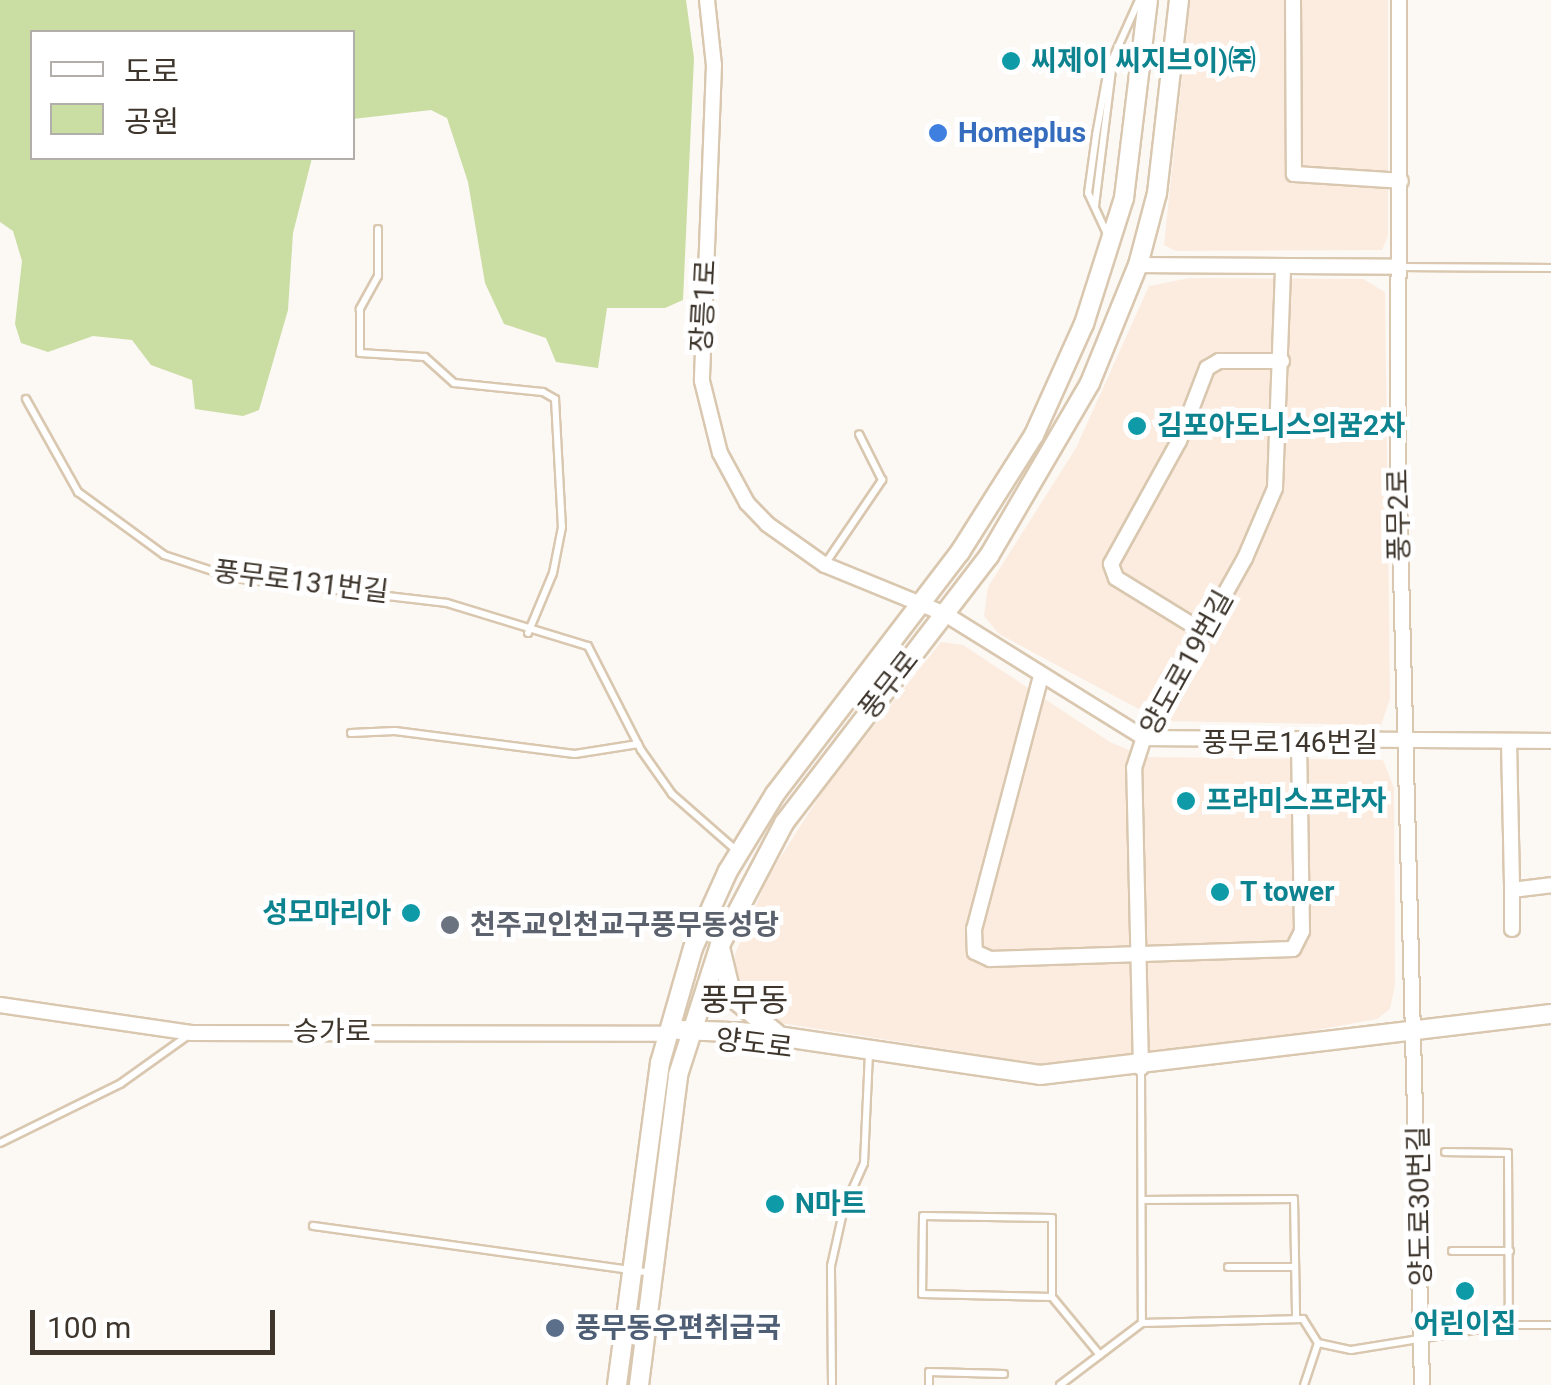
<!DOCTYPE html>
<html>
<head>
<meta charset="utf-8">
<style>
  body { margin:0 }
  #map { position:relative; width:1551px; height:1385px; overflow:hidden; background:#fcf8f4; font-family:Roboto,"Noto Sans KR",sans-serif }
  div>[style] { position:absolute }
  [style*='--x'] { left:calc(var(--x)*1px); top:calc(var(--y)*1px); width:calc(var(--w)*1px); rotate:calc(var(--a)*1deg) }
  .commercial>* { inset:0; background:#fcece0 }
  .green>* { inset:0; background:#cadda3 }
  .roads { filter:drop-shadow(2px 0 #d9c7af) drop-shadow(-2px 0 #d9c7af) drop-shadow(0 2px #d9c7af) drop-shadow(0 -2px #d9c7af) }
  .service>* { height:6px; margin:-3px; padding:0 3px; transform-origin:3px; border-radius:3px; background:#fff }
  .minor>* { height:14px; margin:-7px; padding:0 7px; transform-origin:7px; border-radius:7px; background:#fff }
  .tertiary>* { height:18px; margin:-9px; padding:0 9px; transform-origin:9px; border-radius:9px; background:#fff }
  .dots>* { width:28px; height:28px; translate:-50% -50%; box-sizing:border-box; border:5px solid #fff; border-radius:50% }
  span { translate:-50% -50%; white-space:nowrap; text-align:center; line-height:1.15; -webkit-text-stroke:10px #fff; paint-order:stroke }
  .culture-label { font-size:28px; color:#0d838f; font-weight:700 }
  .left { translate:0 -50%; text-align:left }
  .right { translate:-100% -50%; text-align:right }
  .shop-label { font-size:28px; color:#366cbe; font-weight:700 }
  .street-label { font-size:28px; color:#3e362d }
  .worship-label { font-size:28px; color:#5b616d; font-weight:700 }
  .service-label { font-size:28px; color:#4e5e75; font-weight:700 }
  .quarter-label { font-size:32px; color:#3e362d }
  .legend { position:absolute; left:30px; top:30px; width:325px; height:130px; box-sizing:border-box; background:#fff; border:2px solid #b2afab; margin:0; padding:12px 18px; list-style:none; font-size:30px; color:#3e362d }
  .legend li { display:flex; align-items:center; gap:20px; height:50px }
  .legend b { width:50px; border:2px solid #b2afab }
  .scale { position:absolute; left:30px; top:1310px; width:245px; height:45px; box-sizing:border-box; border:5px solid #3e362d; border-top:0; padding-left:12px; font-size:30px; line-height:35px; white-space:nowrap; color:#3e362d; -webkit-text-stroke:8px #fff; paint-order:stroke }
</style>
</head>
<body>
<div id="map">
  <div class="commercial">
    <div style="clip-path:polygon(1190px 0,1388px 0,1388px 236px,1382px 250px,1176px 251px,1164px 245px)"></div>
    <div style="clip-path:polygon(1190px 278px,1363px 279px,1385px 292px,1390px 699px,1381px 725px,1161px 721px,999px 634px,984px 616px,988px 587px,1076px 448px,1149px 286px)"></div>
    <div style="clip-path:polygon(941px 642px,963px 645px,1110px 742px,1146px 757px,1383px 760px,1394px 788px,1395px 985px,1390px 1009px,1377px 1019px,1234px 1045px,1047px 1065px,774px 1022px,735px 990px,735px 954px,769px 875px,826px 786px)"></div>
  </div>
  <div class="green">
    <div style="clip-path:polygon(0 0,686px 0,694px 58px,683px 300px,665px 308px,607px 308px,598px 368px,556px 362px,546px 338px,504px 324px,485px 283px,468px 182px,447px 118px,431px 110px,353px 119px,352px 32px,32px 32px,32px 158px,312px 158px,293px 233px,288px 310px,259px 410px,243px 416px,195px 409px,192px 380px,151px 365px,132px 340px,93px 336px,48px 352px,21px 343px,15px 324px,22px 261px,13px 231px,0 222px)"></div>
  </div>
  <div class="roads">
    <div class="service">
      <div style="--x:1095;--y:206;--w:146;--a:-82.9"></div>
      <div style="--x:378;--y:229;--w:47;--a:90"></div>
      <div style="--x:378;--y:276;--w:38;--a:119"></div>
      <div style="--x:360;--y:309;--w:44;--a:90"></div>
      <div style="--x:360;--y:353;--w:65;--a:3.5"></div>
      <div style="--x:425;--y:357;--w:39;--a:42"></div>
      <div style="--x:454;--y:383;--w:89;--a:5.8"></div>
      <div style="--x:543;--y:392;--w:14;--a:30"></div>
      <div style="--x:555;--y:399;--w:128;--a:86.9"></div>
      <div style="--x:562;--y:527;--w:47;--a:101.1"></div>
      <div style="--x:553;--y:573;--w:65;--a:112.6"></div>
      <div style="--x:1108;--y:236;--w:47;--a:-114.9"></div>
      <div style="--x:1088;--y:193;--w:59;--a:-82.1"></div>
      <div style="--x:1096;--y:135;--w:67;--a:-79.7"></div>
      <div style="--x:1108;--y:69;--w:76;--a:-65.8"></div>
      <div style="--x:1401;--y:267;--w:150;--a:0.4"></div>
      <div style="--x:26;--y:399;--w:107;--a:60.8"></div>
      <div style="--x:78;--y:492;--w:107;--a:36.2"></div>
      <div style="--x:164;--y:555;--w:74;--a:18.2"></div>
      <div style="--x:234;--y:578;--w:214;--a:6.7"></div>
      <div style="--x:447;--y:603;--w:147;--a:17"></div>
      <div style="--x:588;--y:646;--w:117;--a:63"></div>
      <div style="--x:641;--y:750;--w:54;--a:54.8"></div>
      <div style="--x:672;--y:794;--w:88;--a:41.3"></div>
      <div style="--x:825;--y:564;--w:102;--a:-55.8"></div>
      <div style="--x:882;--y:480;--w:51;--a:-116.6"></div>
      <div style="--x:351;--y:733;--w:44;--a:-2.6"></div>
      <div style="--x:395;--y:731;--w:181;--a:7.3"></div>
      <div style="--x:575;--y:754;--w:64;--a:-9"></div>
      <div style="--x:1141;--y:1069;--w:254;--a:89.8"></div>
      <div style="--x:0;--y:1143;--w:134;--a:-26.2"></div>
      <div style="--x:120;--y:1084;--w:86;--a:-35.5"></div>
      <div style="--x:1445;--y:1152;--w:63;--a:0.9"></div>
      <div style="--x:1508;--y:1153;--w:172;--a:89.7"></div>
      <div style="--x:1142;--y:1200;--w:152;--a:-0.4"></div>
      <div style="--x:1294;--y:1199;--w:120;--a:89"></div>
      <div style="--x:313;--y:1226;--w:343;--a:7.9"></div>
      <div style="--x:1452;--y:1251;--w:58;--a:0"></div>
      <div style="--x:1228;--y:1267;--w:67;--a:0"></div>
      <div style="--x:1052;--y:1297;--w:79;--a:-90"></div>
      <div style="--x:1052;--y:1218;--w:129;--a:-179.1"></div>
      <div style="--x:923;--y:1216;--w:78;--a:90.7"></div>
      <div style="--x:922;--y:1294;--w:130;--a:1.3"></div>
      <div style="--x:1052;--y:1297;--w:75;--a:50.4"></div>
      <div style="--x:832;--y:1385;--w:119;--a:-90.5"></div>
      <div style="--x:831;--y:1266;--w:59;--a:-77.4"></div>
      <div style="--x:844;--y:1208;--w:49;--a:-66"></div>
      <div style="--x:864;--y:1163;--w:110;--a:-87.4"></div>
      <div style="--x:929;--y:1385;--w:13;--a:-90"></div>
      <div style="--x:929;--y:1372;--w:75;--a:1.5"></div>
      <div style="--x:1060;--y:1385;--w:103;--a:-37.1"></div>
      <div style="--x:1142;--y:1323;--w:161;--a:-1.4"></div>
      <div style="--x:1303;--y:1319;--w:28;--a:58"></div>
      <div style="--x:1318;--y:1343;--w:34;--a:12"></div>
      <div style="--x:1351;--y:1350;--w:157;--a:-9.2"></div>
      <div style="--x:1506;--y:1325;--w:45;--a:0"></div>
      <div style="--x:1304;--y:1385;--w:44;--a:-71.6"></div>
    </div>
    <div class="minor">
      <div style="--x:707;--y:0;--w:65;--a:83.9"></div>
      <div style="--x:714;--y:65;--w:316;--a:92.2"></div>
      <div style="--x:702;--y:381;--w:74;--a:76"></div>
      <div style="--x:720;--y:453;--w:57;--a:61.6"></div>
      <div style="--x:747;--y:503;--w:29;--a:46"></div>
      <div style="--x:767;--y:524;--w:71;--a:35.3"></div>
      <div style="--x:825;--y:565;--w:130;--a:22.2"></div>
      <div style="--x:945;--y:614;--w:234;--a:31.9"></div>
      <div style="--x:1144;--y:738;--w:407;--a:0.4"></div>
      <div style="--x:1293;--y:0;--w:174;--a:89.7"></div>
      <div style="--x:1294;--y:174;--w:107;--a:3.7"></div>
      <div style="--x:1399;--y:0;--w:455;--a:90.1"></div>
      <div style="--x:1398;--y:455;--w:930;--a:88.52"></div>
      <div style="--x:1138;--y:265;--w:261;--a:0.4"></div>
      <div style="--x:1202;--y:631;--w:101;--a:-148.4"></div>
      <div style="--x:1116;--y:578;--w:15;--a:-110"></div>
      <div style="--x:1111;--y:564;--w:141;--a:-61.1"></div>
      <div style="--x:1179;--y:441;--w:78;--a:-69"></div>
      <div style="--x:1207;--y:368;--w:14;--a:-30"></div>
      <div style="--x:1219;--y:361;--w:63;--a:0"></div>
      <div style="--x:1041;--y:676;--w:262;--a:104.8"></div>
      <div style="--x:974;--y:929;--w:23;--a:88"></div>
      <div style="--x:975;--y:952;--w:17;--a:25"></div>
      <div style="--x:990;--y:959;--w:303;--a:-1.9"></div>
      <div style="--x:1293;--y:949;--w:20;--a:-63"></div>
      <div style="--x:1302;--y:931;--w:188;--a:-90.9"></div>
      <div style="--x:1509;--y:741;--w:149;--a:88.8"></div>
      <div style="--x:1512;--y:890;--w:39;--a:-7"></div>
      <div style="--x:1512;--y:890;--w:39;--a:90"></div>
      <div style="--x:0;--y:1005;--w:193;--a:8.3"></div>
      <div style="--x:191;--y:1033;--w:474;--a:0.1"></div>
      <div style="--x:1141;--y:1068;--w:300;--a:-91.3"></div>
      <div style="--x:1134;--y:768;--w:32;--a:-72"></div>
      <div style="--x:1144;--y:738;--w:206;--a:-60.7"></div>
      <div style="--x:1245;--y:558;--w:76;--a:-66.8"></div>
      <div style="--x:1275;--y:488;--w:222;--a:-87.9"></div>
    </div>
    <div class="tertiary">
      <div style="--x:720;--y:947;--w:51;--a:76.5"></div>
      <div style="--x:732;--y:997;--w:57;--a:39.3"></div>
      <div style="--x:679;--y:1030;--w:78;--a:2.2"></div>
      <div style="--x:757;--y:1033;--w:286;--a:8.4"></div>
      <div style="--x:1040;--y:1075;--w:515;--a:-6.81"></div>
      <div style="--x:617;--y:1385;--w:325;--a:-82.4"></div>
      <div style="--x:660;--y:1063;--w:120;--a:-74"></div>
      <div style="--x:693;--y:948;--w:85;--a:-65.6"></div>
      <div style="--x:728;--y:871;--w:90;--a:-58.6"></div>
      <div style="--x:775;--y:794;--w:305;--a:-52.6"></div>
      <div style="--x:960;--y:552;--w:138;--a:-57.7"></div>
      <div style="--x:1034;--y:435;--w:122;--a:-65.8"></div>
      <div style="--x:1084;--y:324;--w:132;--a:-72.4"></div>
      <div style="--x:1124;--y:198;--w:199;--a:-83.1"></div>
      <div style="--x:639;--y:1385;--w:312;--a:-82.8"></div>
      <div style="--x:678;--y:1075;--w:137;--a:-72.1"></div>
      <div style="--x:720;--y:945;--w:138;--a:-62.3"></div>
      <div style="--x:784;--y:823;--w:337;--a:-52.5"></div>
      <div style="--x:989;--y:556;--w:200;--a:-59.7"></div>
      <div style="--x:1090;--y:383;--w:127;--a:-67.9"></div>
      <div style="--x:1138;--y:265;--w:74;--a:-75.2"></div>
      <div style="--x:1157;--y:193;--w:194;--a:-83.5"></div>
    </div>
  </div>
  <div class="dots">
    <div style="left:1011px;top:61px;background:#0f9aa8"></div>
    <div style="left:938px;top:133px;background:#3f7fe0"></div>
    <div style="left:1137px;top:426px;background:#0f9aa8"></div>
    <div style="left:1186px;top:801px;background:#0f9aa8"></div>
    <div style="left:1220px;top:892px;background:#0f9aa8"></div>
    <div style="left:411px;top:913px;background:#0f9aa8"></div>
    <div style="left:450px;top:925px;background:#6b7280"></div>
    <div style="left:775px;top:1204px;background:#0f9aa8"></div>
    <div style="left:1465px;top:1291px;background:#0f9aa8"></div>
    <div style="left:555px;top:1328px;background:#5c6f8a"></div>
  </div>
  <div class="culture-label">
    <span class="left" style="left:1031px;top:61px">씨제이 씨지브이)㈜</span>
    <span class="left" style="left:1157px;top:426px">김포아도니스의꿈2차</span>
    <span class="left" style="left:1206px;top:801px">프라미스프라자</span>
    <span class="left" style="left:1240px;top:892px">T tower</span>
    <span class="right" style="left:391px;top:913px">성모마리아</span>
    <span class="left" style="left:795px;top:1204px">N마트</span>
    <span style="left:1465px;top:1324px">어린이집</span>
  </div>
  <div class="shop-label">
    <span class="left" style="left:958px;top:133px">Homeplus</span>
  </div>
  <div class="street-label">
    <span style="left:704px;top:306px;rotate:-87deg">장릉1로</span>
    <span style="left:1399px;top:515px;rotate:-91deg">풍무2로</span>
    <span style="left:301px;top:582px;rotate:7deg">풍무로131번길</span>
    <span style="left:1187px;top:663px;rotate:-61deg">양도로19번길</span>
    <span style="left:889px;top:685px;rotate:-52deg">풍무로</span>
    <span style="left:1290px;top:743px">풍무로146번길</span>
    <span style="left:332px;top:1032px">승가로</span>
    <span style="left:754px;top:1044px;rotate:7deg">양도로</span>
    <span style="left:1420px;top:1206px;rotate:-91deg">양도로30번길</span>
  </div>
  <div class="worship-label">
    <span class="left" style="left:470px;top:925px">천주교인천교구풍무동성당</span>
  </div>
  <div class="service-label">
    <span class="left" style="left:575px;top:1328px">풍무동우편취급국</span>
  </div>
  <div class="quarter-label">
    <span style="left:744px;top:1000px">풍무동</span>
  </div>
  <ul class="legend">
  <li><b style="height:12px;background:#fff"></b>도로</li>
  <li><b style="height:28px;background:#cadda3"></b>공원</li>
  </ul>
  <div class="scale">100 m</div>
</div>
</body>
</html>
